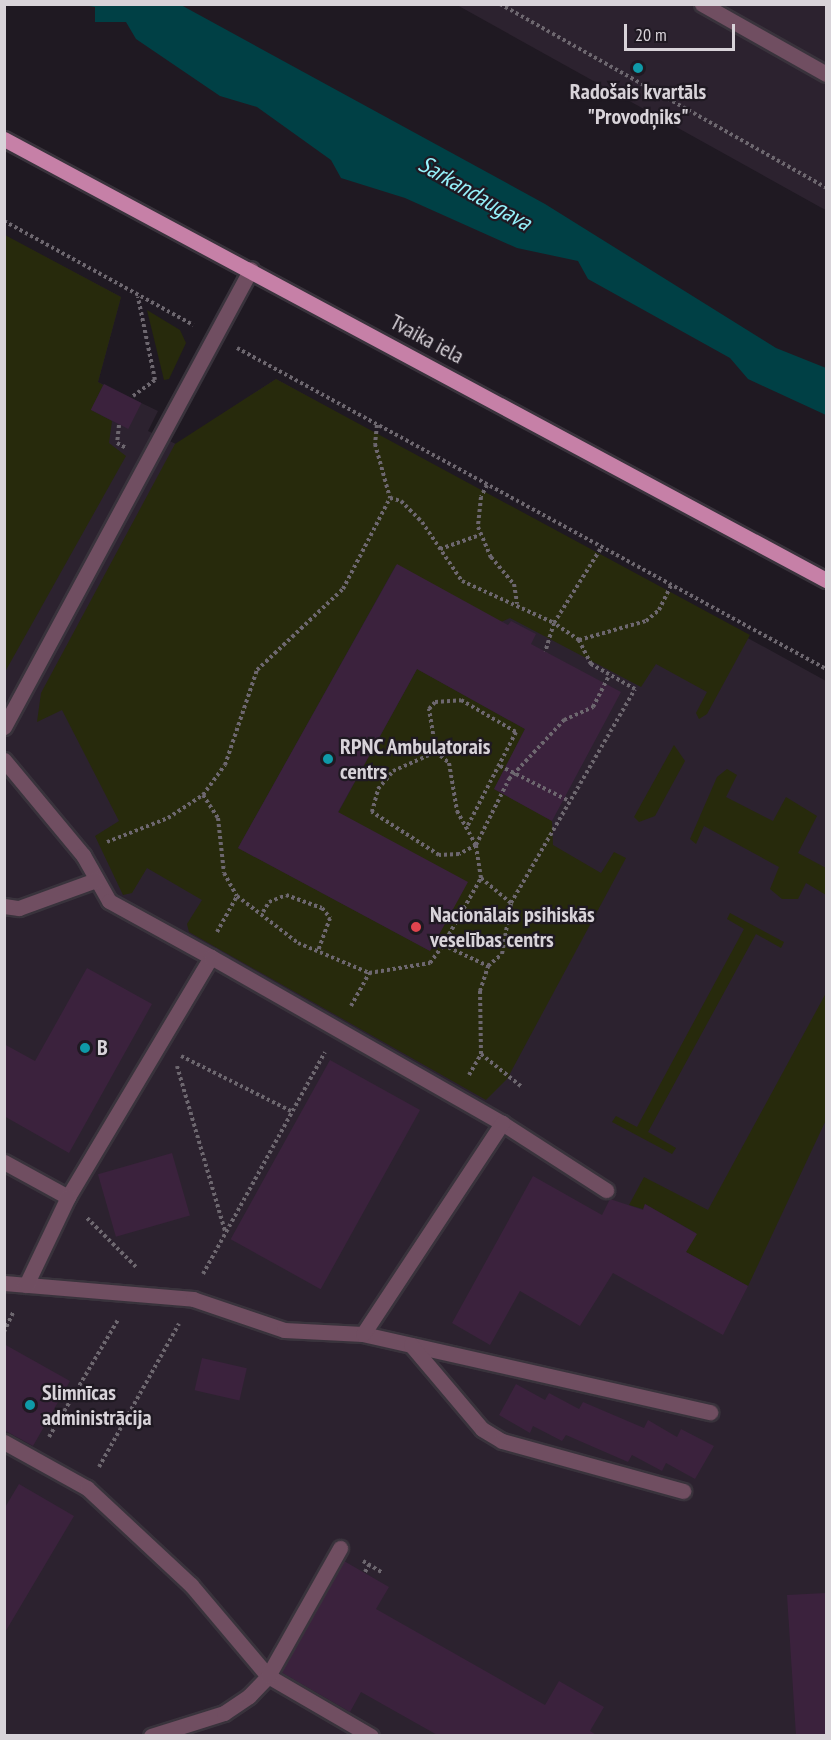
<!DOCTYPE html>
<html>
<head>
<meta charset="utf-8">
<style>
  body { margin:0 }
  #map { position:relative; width:831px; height:1740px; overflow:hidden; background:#1f1922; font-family:"PT Sans Narrow",sans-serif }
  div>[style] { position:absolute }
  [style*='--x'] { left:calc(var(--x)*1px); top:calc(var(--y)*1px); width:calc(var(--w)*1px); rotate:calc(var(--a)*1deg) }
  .built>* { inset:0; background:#2c222f }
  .green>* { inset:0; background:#272a0c }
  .water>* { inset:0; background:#004045 }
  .building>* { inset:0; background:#3b223d; transform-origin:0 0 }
  .path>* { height:4px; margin-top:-2px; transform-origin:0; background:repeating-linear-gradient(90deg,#6d676f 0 3px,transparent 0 6px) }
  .roads { filter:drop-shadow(2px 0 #39333c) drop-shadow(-2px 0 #39333c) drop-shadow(0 2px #39333c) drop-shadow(0 -2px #39333c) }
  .service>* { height:15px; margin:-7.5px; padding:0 7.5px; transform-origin:7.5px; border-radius:7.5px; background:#704e61 }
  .primary>* { height:15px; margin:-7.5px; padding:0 7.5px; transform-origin:7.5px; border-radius:7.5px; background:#c680a7 }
  .dots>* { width:16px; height:16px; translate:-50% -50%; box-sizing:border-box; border:3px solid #1f1922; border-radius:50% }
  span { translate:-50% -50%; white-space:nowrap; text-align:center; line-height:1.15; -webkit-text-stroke:4.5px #1f1922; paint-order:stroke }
  .poi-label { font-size:22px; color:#d8d3d9; font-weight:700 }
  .left { translate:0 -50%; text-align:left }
  .street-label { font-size:22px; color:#d8d3d9 }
  .water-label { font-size:24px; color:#95f0f9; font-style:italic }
  .frame { position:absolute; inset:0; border:6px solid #d8d3d9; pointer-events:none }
  .scale { position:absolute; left:624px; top:24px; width:111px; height:27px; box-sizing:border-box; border:3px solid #d8d3d9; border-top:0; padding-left:8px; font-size:18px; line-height:21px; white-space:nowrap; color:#d8d3d9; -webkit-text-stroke:4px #1f1922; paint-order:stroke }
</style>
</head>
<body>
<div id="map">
  <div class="built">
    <div style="clip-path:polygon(457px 5px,826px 5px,826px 210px,820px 207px)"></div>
    <div style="clip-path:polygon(4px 235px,121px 297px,98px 382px,158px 411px,148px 431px,176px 444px,276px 379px,826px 681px,826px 1735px,5px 1735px)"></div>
  </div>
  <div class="green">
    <div style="clip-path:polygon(5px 235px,121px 297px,98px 382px,103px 385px,91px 410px,112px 421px,109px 443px,126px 456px,5px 672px)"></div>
    <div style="clip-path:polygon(147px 310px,180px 330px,186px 343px,169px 379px,164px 380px)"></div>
    <div style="clip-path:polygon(276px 379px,750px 635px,707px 714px,699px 719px,696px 713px,707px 692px,656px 664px,641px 687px,510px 618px,501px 622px,396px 565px,238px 848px,430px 951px,467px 882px,338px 813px,417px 669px,525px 729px,494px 789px,552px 821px,553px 845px,601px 873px,614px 852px,626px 858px,507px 1079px,486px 1100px,189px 932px,187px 924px,202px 900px,147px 868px,132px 893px,123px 895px,95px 836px,119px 821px,62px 710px,37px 722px,41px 693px,175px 444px)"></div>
    <div style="clip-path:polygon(674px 745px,685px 761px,655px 816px,639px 822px,634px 817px)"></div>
    <div style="clip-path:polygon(727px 769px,737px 775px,726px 797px,773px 821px,786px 797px,817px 816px,798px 853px,826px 868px,826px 895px,806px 883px,798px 899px,782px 899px,770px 889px,779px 867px,704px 826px,696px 844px,690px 839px,717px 777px)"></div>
    <div style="clip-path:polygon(730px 913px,784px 942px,781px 948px,756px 934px,648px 1132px,676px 1148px,672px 1154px,612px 1122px,616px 1116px,637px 1127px,744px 929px,727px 919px)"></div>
    <div style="clip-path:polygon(826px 993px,826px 1120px,748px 1286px,686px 1252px,696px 1233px,645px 1204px,643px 1209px,629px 1205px,644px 1177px,708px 1210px)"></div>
  </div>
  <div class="water">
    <div style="clip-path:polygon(83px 5px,181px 5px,545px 204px,776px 348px,826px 368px,826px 415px,748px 379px,730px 358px,588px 279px,578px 261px,517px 248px,405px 198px,341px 178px,331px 160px,257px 107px,220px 96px,136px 39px,126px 22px,95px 22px,95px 7px)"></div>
  </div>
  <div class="building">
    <div style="left:104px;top:384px;width:42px;height:29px;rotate:27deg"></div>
    <div style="clip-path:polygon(397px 564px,508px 625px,511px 621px,536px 634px,531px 644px,621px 692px,552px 821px,494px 789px,525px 729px,417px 669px,338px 812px,468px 882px,430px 951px,238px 848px)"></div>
    <div style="clip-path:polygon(87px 968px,152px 1004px,69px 1153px,4px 1116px,4px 1044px,35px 1061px)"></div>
    <div style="left:330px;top:1060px;width:103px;height:205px;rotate:29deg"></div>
    <div style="left:172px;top:1153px;width:65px;height:77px;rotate:74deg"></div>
    <div style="clip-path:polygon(533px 1176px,602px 1215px,610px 1199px,643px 1210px,645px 1204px,697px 1234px,686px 1252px,748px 1286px,723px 1335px,613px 1273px,580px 1326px,520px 1291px,490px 1345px,452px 1323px)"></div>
    <div style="clip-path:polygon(4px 1344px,70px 1381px,33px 1446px,4px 1430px)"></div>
    <div style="left:202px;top:1358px;width:46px;height:33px;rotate:13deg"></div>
    <div style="clip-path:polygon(516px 1384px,545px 1400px,549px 1393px,579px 1409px,583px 1402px,644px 1428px,648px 1420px,677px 1437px,681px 1429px,714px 1446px,695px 1479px,666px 1463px,662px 1471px,632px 1455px,628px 1462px,566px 1435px,562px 1441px,533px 1426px,530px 1433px,499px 1415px)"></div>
    <div style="clip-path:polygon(19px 1484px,74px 1516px,4px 1634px,4px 1509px)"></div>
    <div style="clip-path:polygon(344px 1561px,389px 1587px,376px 1609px,545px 1705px,559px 1681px,604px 1707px,590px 1731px,598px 1736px,439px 1736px,361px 1692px,350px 1712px,281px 1672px)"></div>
    <div style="clip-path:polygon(826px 1593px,826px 1736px,796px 1736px,787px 1595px)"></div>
  </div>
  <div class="path">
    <div style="--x:500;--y:4;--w:374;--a:29.4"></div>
    <div style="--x:4;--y:221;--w:216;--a:28.8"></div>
    <div style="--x:237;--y:348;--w:671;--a:28.59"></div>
    <div style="--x:133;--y:396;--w:27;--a:-36"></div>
    <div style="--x:155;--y:380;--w:85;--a:-101.6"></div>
    <div style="--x:119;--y:425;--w:18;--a:96"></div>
    <div style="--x:117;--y:443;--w:10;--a:29"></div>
    <div style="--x:377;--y:425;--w:19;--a:96"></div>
    <div style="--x:375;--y:444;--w:56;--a:74.5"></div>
    <div style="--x:390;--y:498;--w:11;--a:15"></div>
    <div style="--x:401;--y:501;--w:30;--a:45"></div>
    <div style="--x:422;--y:522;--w:71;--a:55.9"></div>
    <div style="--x:462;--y:581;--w:101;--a:24.5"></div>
    <div style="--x:554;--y:623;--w:30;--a:107"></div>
    <div style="--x:487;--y:485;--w:13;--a:117"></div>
    <div style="--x:481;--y:497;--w:30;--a:96"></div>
    <div style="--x:478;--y:527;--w:33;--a:67"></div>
    <div style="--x:491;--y:557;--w:35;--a:50"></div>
    <div style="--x:514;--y:584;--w:20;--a:81"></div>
    <div style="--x:440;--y:549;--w:42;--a:-19.3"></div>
    <div style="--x:579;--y:640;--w:70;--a:-15.8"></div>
    <div style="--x:646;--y:621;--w:17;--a:-40"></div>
    <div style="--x:659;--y:610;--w:28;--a:-64"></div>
    <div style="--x:436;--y:752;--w:17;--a:40"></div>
    <div style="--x:449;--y:763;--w:49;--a:80.5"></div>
    <div style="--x:457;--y:811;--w:39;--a:61"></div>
    <div style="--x:476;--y:845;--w:19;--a:152"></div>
    <div style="--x:459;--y:854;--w:20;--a:177"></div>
    <div style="--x:439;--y:855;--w:80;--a:-147.3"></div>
    <div style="--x:372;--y:812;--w:24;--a:-75"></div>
    <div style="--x:378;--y:789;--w:23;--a:-50"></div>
    <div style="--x:393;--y:771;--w:47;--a:-23.8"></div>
    <div style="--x:436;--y:752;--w:44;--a:-99.2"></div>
    <div style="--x:429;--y:709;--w:9;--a:-49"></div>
    <div style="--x:435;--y:702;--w:26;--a:-4"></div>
    <div style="--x:461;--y:700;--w:64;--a:30.2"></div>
    <div style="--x:516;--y:732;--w:105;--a:117.3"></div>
    <div style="--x:500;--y:766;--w:77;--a:26.9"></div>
    <div style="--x:203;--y:795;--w:27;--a:57"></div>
    <div style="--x:218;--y:818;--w:55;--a:83.8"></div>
    <div style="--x:224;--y:873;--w:26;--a:61"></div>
    <div style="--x:237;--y:896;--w:77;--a:37.6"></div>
    <div style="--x:298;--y:943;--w:77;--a:22.9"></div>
    <div style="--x:369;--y:973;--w:62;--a:-9.3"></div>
    <div style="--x:430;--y:963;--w:22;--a:-54"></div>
    <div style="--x:443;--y:945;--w:50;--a:25"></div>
    <div style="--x:107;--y:842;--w:66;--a:-21.5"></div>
    <div style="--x:168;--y:818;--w:42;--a:-33.3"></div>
    <div style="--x:203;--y:795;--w:37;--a:-54"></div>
    <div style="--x:225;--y:765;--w:100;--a:-71.4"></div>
    <div style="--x:257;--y:670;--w:118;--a:-43.3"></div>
    <div style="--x:343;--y:589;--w:102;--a:-62.7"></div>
    <div style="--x:481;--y:878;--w:39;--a:40"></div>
    <div style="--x:263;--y:912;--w:12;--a:-59"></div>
    <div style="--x:269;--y:902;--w:18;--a:-22"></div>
    <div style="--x:286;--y:895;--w:38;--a:20"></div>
    <div style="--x:322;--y:908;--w:13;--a:51"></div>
    <div style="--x:330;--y:918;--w:35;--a:110"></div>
    <div style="--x:217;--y:932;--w:41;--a:-60.9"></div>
    <div style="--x:443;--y:945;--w:77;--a:-60.4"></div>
    <div style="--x:481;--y:878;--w:33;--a:-99"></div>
    <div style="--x:476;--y:845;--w:74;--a:-63.4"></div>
    <div style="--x:509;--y:779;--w:81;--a:-47"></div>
    <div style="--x:564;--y:720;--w:32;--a:-24"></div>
    <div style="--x:593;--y:707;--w:35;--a:-63"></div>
    <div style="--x:351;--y:1006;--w:38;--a:-61"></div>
    <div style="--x:481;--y:1054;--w:53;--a:38.8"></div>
    <div style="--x:181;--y:1056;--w:123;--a:26.6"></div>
    <div style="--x:177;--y:1066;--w:172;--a:73.8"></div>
    <div style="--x:469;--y:1075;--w:24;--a:-60"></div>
    <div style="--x:481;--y:1054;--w:63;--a:-90.9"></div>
    <div style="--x:480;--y:991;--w:26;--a:-72"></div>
    <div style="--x:488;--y:966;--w:18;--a:-41"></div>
    <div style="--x:502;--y:954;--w:52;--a:-80"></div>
    <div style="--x:511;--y:903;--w:247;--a:-59.9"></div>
    <div style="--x:635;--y:689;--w:51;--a:-150.4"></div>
    <div style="--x:591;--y:664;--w:27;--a:-117"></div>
    <div style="--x:579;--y:640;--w:30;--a:-146"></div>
    <div style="--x:554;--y:623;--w:89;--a:-57.9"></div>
    <div style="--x:87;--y:1218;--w:71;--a:45"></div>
    <div style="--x:203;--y:1274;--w:253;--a:-61.2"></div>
    <div style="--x:4;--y:1332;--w:23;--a:-65"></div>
    <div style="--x:49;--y:1437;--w:136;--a:-59.5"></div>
    <div style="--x:99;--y:1467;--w:164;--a:-60.8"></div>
    <div style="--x:363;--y:1561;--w:23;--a:31"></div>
    <div style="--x:365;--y:1572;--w:8;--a:-60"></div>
  </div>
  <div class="roads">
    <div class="service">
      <div style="--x:702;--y:4;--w:142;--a:29.4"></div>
      <div style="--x:4;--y:727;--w:520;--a:-61.66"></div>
      <div style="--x:4;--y:760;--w:124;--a:50.3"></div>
      <div style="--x:83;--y:855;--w:53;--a:60.5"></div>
      <div style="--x:109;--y:901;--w:116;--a:28.8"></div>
      <div style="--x:211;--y:957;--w:279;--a:120.8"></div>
      <div style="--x:68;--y:1197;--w:73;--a:-151.3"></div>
      <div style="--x:4;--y:906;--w:15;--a:8"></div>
      <div style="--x:19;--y:908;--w:82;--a:-20"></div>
      <div style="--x:211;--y:957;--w:335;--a:29.7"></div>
      <div style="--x:502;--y:1123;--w:124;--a:32.8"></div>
      <div style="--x:4;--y:1283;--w:190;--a:4.8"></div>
      <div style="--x:193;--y:1299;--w:96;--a:18.8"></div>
      <div style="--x:284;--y:1330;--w:79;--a:2.9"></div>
      <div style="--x:363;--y:1334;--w:356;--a:12.7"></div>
      <div style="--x:26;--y:1285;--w:98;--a:-64.5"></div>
      <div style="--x:363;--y:1334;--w:253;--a:-56.6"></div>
      <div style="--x:411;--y:1345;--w:110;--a:49.8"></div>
      <div style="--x:482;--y:1429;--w:23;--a:31"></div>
      <div style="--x:502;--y:1441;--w:188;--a:15.4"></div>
      <div style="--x:4;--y:1442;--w:95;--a:29"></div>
      <div style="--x:87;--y:1488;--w:142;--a:43"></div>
      <div style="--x:191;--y:1585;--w:119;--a:49.8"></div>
      <div style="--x:268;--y:1676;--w:119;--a:30.2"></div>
      <div style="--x:151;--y:1736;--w:77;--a:-17.5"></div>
      <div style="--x:224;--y:1713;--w:30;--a:-34"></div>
      <div style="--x:249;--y:1696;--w:28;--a:-46"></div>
      <div style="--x:268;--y:1676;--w:147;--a:-60.6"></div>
    </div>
    <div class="primary">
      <div style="--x:4;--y:139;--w:933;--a:28.21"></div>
    </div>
  </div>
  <div class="dots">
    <div style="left:638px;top:68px;background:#0f9aa8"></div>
    <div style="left:328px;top:759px;background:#0f9aa8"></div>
    <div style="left:416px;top:927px;background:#e0444e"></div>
    <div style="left:85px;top:1048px;background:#0f9aa8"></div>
    <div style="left:30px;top:1405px;background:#0f9aa8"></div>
  </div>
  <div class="poi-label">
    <span style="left:638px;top:104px">Radošais kvartāls<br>"Provodņiks"</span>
    <span class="left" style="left:340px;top:759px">RPNC Ambulatorais<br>centrs</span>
    <span class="left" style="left:430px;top:927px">Nacionālais psihiskās<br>veselības centrs</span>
    <span class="left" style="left:97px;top:1048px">B</span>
    <span class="left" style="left:42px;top:1405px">Slimnīcas<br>administrācija</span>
  </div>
  <div class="street-label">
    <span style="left:427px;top:339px;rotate:28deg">Tvaika iela</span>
  </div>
  <div class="water-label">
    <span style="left:475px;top:193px;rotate:30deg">Sarkandaugava</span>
  </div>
  <div class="frame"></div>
  <div class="scale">20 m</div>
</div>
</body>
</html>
